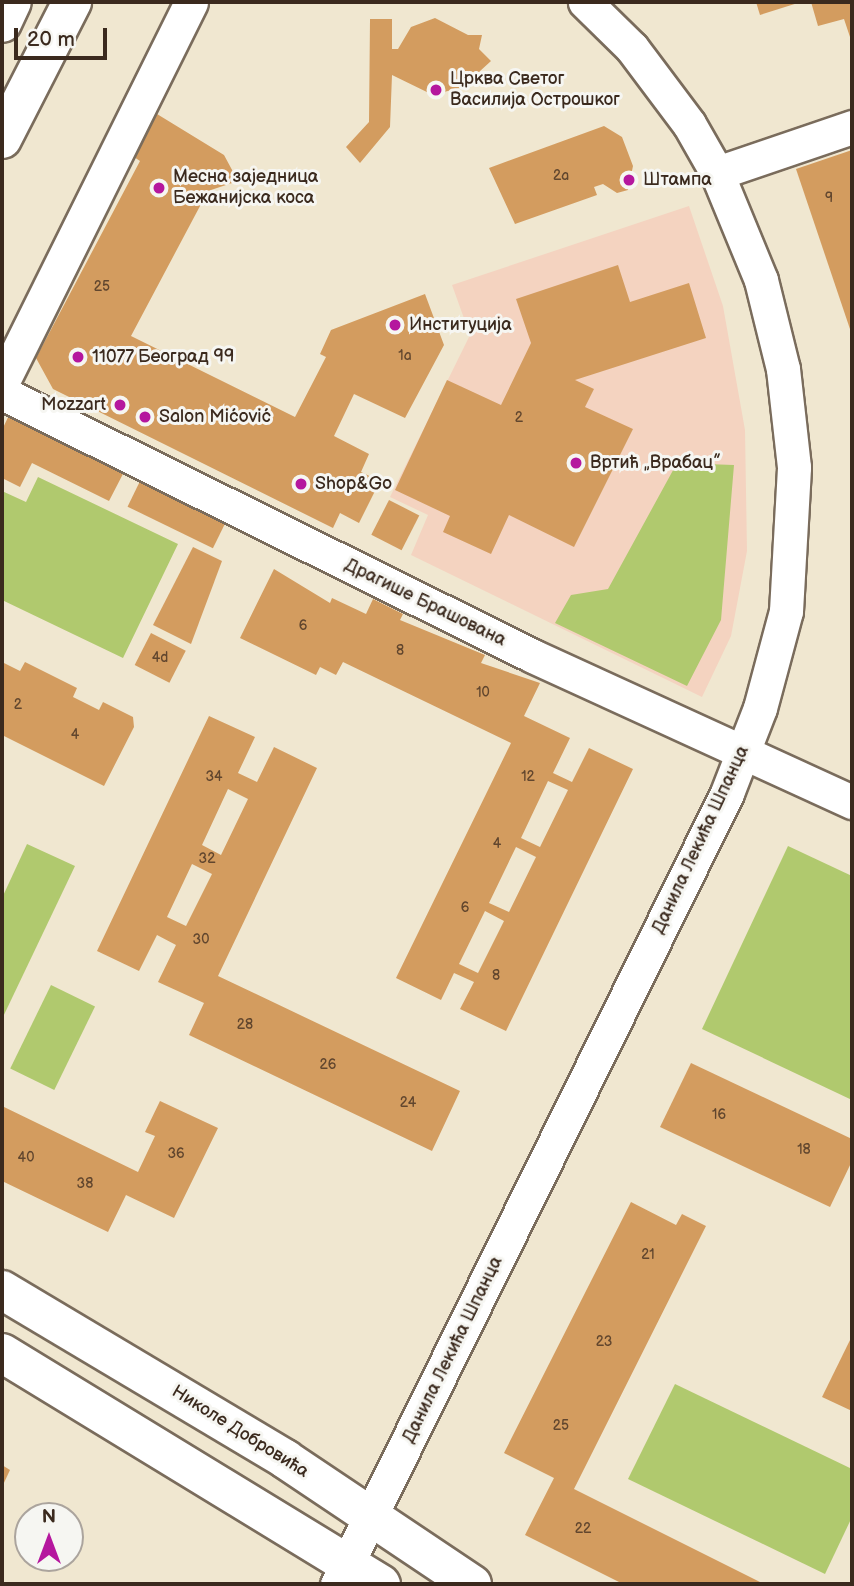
<!DOCTYPE html>
<html>
<head>
<meta charset="utf-8">
<style>
  body { margin:0 }
  #map { position:relative; width:854px; height:1586px; overflow:hidden; background:#f0e7d0; font-family:"Balsamiq Sans",sans-serif }
  div>[style] { position:absolute }
  [style*='--x'] { left:calc(var(--x)*1px); top:calc(var(--y)*1px); width:calc(var(--w)*1px); rotate:calc(var(--a)*1deg) }
  .built>* { inset:0; background:#f4d3c0 }
  .green>* { inset:0; background:#b0c96e; transform-origin:0 0 }
  .building>* { inset:0; background:#d39c5f; transform-origin:0 0 }
  .roads { filter:drop-shadow(2px 0 #7a6c5c) drop-shadow(-2px 0 #7a6c5c) drop-shadow(0 2px #7a6c5c) drop-shadow(0 -2px #7a6c5c) }
  .minor>* { height:33px; margin:-16.5px; padding:0 16.5px; transform-origin:16.5px; border-radius:16.5px; background:#fff }
  .secondary>* { height:38px; margin:-19px; padding:0 19px; transform-origin:19px; border-radius:19px; background:#fff }
  .primary>* { height:38px; margin:-19px; padding:0 19px; transform-origin:19px; border-radius:19px; background:#fff }
  .dots>* { width:19px; height:19px; translate:-50% -50%; box-sizing:border-box; border:4px solid #f6f6f2; border-radius:50% }
  span { translate:-50% -50%; white-space:nowrap; text-align:center; line-height:1.15; -webkit-text-stroke:6px #f6f6f2; paint-order:stroke }
  .number-label { font-size:14px; color:#61462e }
  .number-label span { -webkit-text-stroke-width:0 }
  .poi-label { font-size:18px; color:#3b2a1e }
  .left { translate:0 -50%; text-align:left }
  .right { translate:-100% -50%; text-align:right }
  .street-label { font-size:18px; color:#3b2a1e }
  .frame { position:absolute; inset:0; border:4px solid #3b2a1e; pointer-events:none }
  .north { position:absolute; left:14px; top:1502px; width:70px; height:70px; box-sizing:border-box; background:#f6f6f2; border:2px solid #aba49d; border-radius:50%; rotate:0deg; font-size:19px; font-weight:700; line-height:28px; text-align:center; color:#3b2a1e }
  .north::after { content:''; display:block; margin:auto; width:24px; height:32px; background:#b5179e; clip-path:polygon(50% 0,100% 100%,50% 72%,0 100%) }
  .scale { position:absolute; left:14px; top:28px; width:93px; height:32px; box-sizing:border-box; border:4px solid #3b2a1e; border-top:0; padding-left:9px; font-size:21px; line-height:24px; white-space:nowrap; color:#3b2a1e; -webkit-text-stroke:5px #f6f6f2; paint-order:stroke }
</style>
</head>
<body>
<div id="map">
  <div class="built">
    <div style="clip-path:polygon(689px 206px,723px 306px,745px 430px,747px 551px,731px 636px,702px 697px,411px 555px,428px 515px,390px 497px,470px 335px,452px 285px)"></div>
  </div>
  <div class="green">
    <div style="clip-path:polygon(677px 463px,734px 465px,721px 620px,687px 686px,555px 623px,571px 595px,608px 589px)"></div>
    <div style="clip-path:polygon(38px 477px,178px 544px,123px 658px,2px 600px,2px 491px,26px 502px)"></div>
    <div style="clip-path:polygon(27px 844px,75px 866px,2px 1019px,2px 898px)"></div>
    <div style="clip-path:polygon(788px 846px,852px 876px,852px 1100px,702px 1029px)"></div>
    <div style="left:51px;top:985px;width:49px;height:93px;rotate:26deg"></div>
    <div style="clip-path:polygon(675px 1384px,852px 1469px,852px 1517px,825px 1574px,628px 1479px)"></div>
  </div>
  <div class="building">
    <div style="clip-path:polygon(756px 2px,801px 2px,760px 15px)"></div>
    <div style="clip-path:polygon(811px 2px,852px 2px,852px 43px,844px 19px,818px 26px)"></div>
    <div style="clip-path:polygon(435px 18px,468px 35px,482px 35px,479px 49px,491px 61px,479px 72px,481px 82px,433px 95px,392px 75px,390px 127px,360px 163px,346px 147px,369px 122px,370px 19px,392px 19px,392px 49px,398px 49px,411px 27px)"></div>
    <div style="clip-path:polygon(157px 114px,224px 155px,238px 181px,208px 191px,131px 336px,295px 417px,326px 357px,320px 354px,331px 330px,425px 294px,444px 345px,405px 418px,354px 394px,334px 436px,369px 454px,361px 472px,380px 481px,359px 523px,340px 513px,333px 528px,53px 389px,36px 358px,140px 161px,134px 157px)"></div>
    <div style="clip-path:polygon(604px 126px,622px 137px,633px 166px,628px 190px,617px 193px,603px 184px,594px 187px,597px 195px,515px 224px,489px 168px)"></div>
    <div style="clip-path:polygon(852px 150px,852px 335px,796px 169px)"></div>
    <div style="clip-path:polygon(618px 265px,630px 302px,689px 283px,706px 338px,575px 380px,594px 389px,585px 407px,633px 429px,574px 547px,509px 515px,491px 554px,443px 532px,450px 516px,395px 490px,447px 380px,501px 405px,531px 343px,516px 299px)"></div>
    <div style="clip-path:polygon(10px 413px,125px 470px,109px 501px,32px 463px,20px 487px,2px 478px,2px 430px)"></div>
    <div style="left:142px;top:477px;width:95px;height:33px;rotate:26deg"></div>
    <div style="left:389px;top:500px;width:34px;height:39px;rotate:27deg"></div>
    <div style="clip-path:polygon(193px 547px,222px 561px,191px 644px,153px 625px)"></div>
    <div style="clip-path:polygon(evenodd,274px 569px,330px 603px,332px 598px,366px 614px,373px 599px,403px 614px,400px 620px,485px 655px,481px 663px,540px 683px,524px 716px,570px 738px,553px 773px,572px 782px,589px 748px,633px 769px,506px 1031px,460px 1009px,474px 982px,454px 973px,441px 1000px,396px 978px,511px 743px,343px 662px,336px 675px,320px 667px,316px 675px,240px 638px,274px 569px,548px 781px,568px 790px,540px 847px,521px 838px,548px 781px,274px 569px,516px 847px,536px 857px,509px 912px,489px 903px,516px 847px,274px 569px,485px 911px,504px 921px,478px 973px,459px 964px,485px 911px)"></div>
    <div style="left:151px;top:633px;width:39px;height:36px;rotate:27deg"></div>
    <div style="clip-path:polygon(2px 662px,20px 671px,25px 662px,77px 688px,73px 697px,99px 710px,103px 702px,133px 717px,134px 727px,104px 786px,2px 735px)"></div>
    <div style="clip-path:polygon(evenodd,209px 716px,255px 737px,238px 773px,257px 782px,274px 747px,317px 768px,218px 976px,460px 1091px,432px 1151px,189px 1035px,204px 1003px,158px 982px,176px 945px,157px 935px,139px 971px,97px 951px,209px 716px,228px 789px,248px 799px,221px 855px,202px 845px,228px 789px,209px 716px,192px 864px,212px 874px,186px 926px,167px 917px,192px 864px)"></div>
    <div style="clip-path:polygon(691px 1063px,852px 1139px,852px 1161px,830px 1207px,660px 1127px)"></div>
    <div style="clip-path:polygon(160px 1101px,218px 1128px,174px 1218px,126px 1195px,108px 1232px,2px 1181px,2px 1106px,138px 1172px,155px 1136px,145px 1132px)"></div>
    <div style="clip-path:polygon(631px 1202px,676px 1225px,682px 1214px,706px 1226px,574px 1489px,764px 1584px,623px 1584px,525px 1535px,554px 1478px,504px 1453px)"></div>
    <div style="clip-path:polygon(852px 1336px,852px 1411px,822px 1397px)"></div>
    <div style="clip-path:polygon(2px 1465px,10px 1470px,2px 1487px)"></div>
  </div>
  <div class="roads">
    <div class="minor">
      <div style="--x:717;--y:173;--w:143;--a:-18.8"></div>
      <div style="--x:2;--y:383;--w:425;--a:-63.6"></div>
      <div style="--x:2;--y:393;--w:593;--a:26.35"></div>
      <div style="--x:533;--y:656;--w:351;--a:24.6"></div>
      <div style="--x:337;--y:1584;--w:882;--a:-63.75"></div>
      <div style="--x:727;--y:793;--w:91;--a:-68.8"></div>
      <div style="--x:760;--y:708;--w:100;--a:-75"></div>
      <div style="--x:786;--y:611;--w:144;--a:-86.8"></div>
      <div style="--x:794;--y:467;--w:99;--a:-96.4"></div>
      <div style="--x:783;--y:369;--w:92;--a:-103.9"></div>
      <div style="--x:761;--y:280;--w:116;--a:-112.4"></div>
      <div style="--x:717;--y:173;--w:56;--a:-119.7"></div>
      <div style="--x:689;--y:124;--w:95;--a:-126.9"></div>
      <div style="--x:632;--y:48;--w:66;--a:-135.6"></div>
    </div>
    <div class="secondary">
      <div style="--x:2;--y:23;--w:23;--a:-65"></div>
      <div style="--x:2;--y:139;--w:154;--a:-62.9"></div>
    </div>
    <div class="primary">
      <div style="--x:2;--y:1290;--w:330;--a:30.8"></div>
      <div style="--x:285;--y:1459;--w:225;--a:33.8"></div>
      <div style="--x:2;--y:1353;--w:444;--a:31.4"></div>
    </div>
  </div>
  <div class="dots">
    <div style="left:436px;top:90px;background:#b5179e"></div>
    <div style="left:629px;top:180px;background:#b5179e"></div>
    <div style="left:159px;top:188px;background:#b5179e"></div>
    <div style="left:395px;top:325px;background:#b5179e"></div>
    <div style="left:78px;top:357px;background:#b5179e"></div>
    <div style="left:120px;top:405px;background:#b5179e"></div>
    <div style="left:145px;top:417px;background:#b5179e"></div>
    <div style="left:576px;top:463px;background:#b5179e"></div>
    <div style="left:301px;top:484px;background:#b5179e"></div>
  </div>
  <div class="number-label">
    <span style="left:561px;top:176px">2a</span>
    <span style="left:829px;top:198px">9</span>
    <span style="left:102px;top:287px">25</span>
    <span style="left:405px;top:356px">1a</span>
    <span style="left:519px;top:418px">2</span>
    <span style="left:303px;top:626px">6</span>
    <span style="left:400px;top:651px">8</span>
    <span style="left:160px;top:658px">4d</span>
    <span style="left:483px;top:693px">10</span>
    <span style="left:18px;top:705px">2</span>
    <span style="left:75px;top:735px">4</span>
    <span style="left:214px;top:777px">34</span>
    <span style="left:528px;top:777px">12</span>
    <span style="left:497px;top:844px">4</span>
    <span style="left:207px;top:859px">32</span>
    <span style="left:465px;top:908px">6</span>
    <span style="left:201px;top:940px">30</span>
    <span style="left:496px;top:976px">8</span>
    <span style="left:245px;top:1025px">28</span>
    <span style="left:328px;top:1065px">26</span>
    <span style="left:408px;top:1103px">24</span>
    <span style="left:719px;top:1115px">16</span>
    <span style="left:804px;top:1150px">18</span>
    <span style="left:176px;top:1154px">36</span>
    <span style="left:26px;top:1158px">40</span>
    <span style="left:85px;top:1184px">38</span>
    <span style="left:648px;top:1255px">21</span>
    <span style="left:604px;top:1342px">23</span>
    <span style="left:561px;top:1426px">25</span>
    <span style="left:583px;top:1529px">22</span>
  </div>
  <div class="poi-label">
    <span class="left" style="left:450px;top:90px">Црква Светог<br>Василија Острошког</span>
    <span class="left" style="left:173px;top:188px">Месна заједница<br>Бежанијска коса</span>
    <span class="left" style="left:643px;top:180px">Штампа</span>
    <span class="left" style="left:409px;top:325px">Институција</span>
    <span class="left" style="left:92px;top:357px">11077 Београд 99</span>
    <span class="right" style="left:106px;top:405px">Mozzart</span>
    <span class="left" style="left:159px;top:417px">Salon Mićović</span>
    <span class="left" style="left:590px;top:463px">Вртић „Врабац”</span>
    <span class="left" style="left:315px;top:484px">Shop&amp;Go</span>
  </div>
  <div class="street-label">
    <span style="left:425px;top:603px;rotate:26deg">Драгише Брашована</span>
    <span style="left:701px;top:840px;rotate:-65deg">Данила Лекића Шпанца</span>
    <span style="left:453px;top:1350px;rotate:-64deg">Данила Лекића Шпанца</span>
    <span style="left:240px;top:1432px;rotate:32deg">Николе Добровића</span>
  </div>
  <div class="frame"></div>
  <div class="north">N</div>
  <div class="scale">20 m</div>
</div>
</body>
</html>
